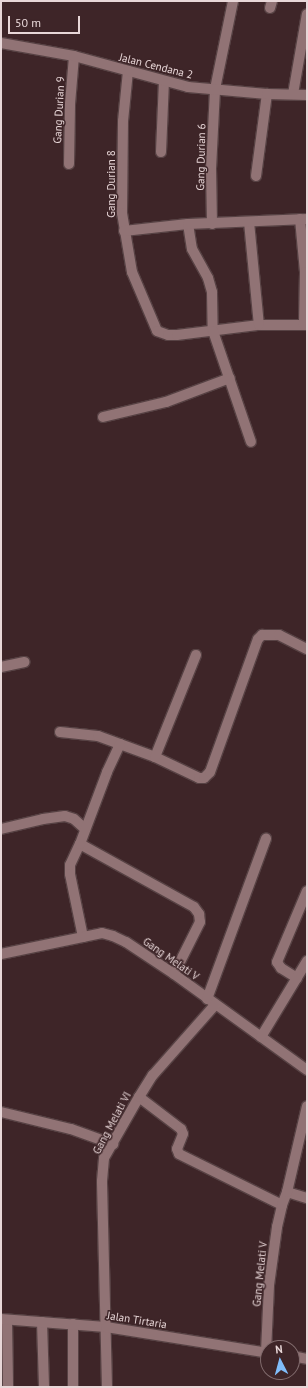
<!DOCTYPE html>
<html>
<head>
<meta charset="utf-8">
<style>
  body { margin:0 }
  #map { position:relative; width:308px; height:1388px; overflow:hidden; background:#3e2528; font-family:"PT Sans",sans-serif }
  div>[style] { position:absolute }
  [style*='--x'] { left:calc(var(--x)*1px); top:calc(var(--y)*1px); width:calc(var(--w)*1px); rotate:calc(var(--a)*1deg) }
  .roads { filter:drop-shadow(1px 0 #574244) drop-shadow(-1px 0 #574244) drop-shadow(0 1px #574244) drop-shadow(0 -1px #574244) }
  .minor>* { height:10px; margin:-5px; padding:0 5px; transform-origin:5px; border-radius:5px; background:#917375 }
  .tertiary>* { height:10px; margin:-5px; padding:0 5px; transform-origin:5px; border-radius:5px; background:#917375 }
  span { translate:-50% -50%; white-space:nowrap; text-align:center; line-height:1.15; -webkit-text-stroke:3px #3e2528; paint-order:stroke }
  .street-label { font-size:11px; color:#e8d7d8 }
  .frame { position:absolute; inset:0; border:2px solid #e8d7d8; pointer-events:none }
  .north { position:absolute; left:260px; top:1340px; width:40px; height:40px; box-sizing:border-box; background:#3e2528; border:1px solid #826c6e; border-radius:50%; rotate:354deg; font-size:11px; font-weight:700; line-height:16px; text-align:center; color:#e8d7d8 }
  .north::after { content:''; display:block; margin:auto; width:14px; height:18px; background:#80bdfa; clip-path:polygon(50% 0,100% 100%,50% 72%,0 100%) }
  .scale { position:absolute; left:8px; top:16px; width:72px; height:18px; box-sizing:border-box; border:2px solid #e8d7d8; border-top:0; padding-left:5px; font-size:12px; line-height:14px; white-space:nowrap; color:#e8d7d8; -webkit-text-stroke:3px #3e2528; paint-order:stroke }
</style>
</head>
<body>
<div id="map">
  <div class="roads">
    <div class="minor">
      <div style="--x:270;--y:8;--w:7;--a:-74"></div>
      <div style="--x:128;--y:71;--w:50;--a:95.7"></div>
      <div style="--x:123;--y:121;--w:92;--a:90.6"></div>
      <div style="--x:122;--y:213;--w:60;--a:80.4"></div>
      <div style="--x:132;--y:272;--w:64;--a:67"></div>
      <div style="--x:157;--y:331;--w:12;--a:20"></div>
      <div style="--x:168;--y:335;--w:9;--a:0"></div>
      <div style="--x:177;--y:335;--w:83;--a:-7"></div>
      <div style="--x:259;--y:325;--w:48;--a:0"></div>
      <div style="--x:293;--y:94;--w:81;--a:-80.1"></div>
      <div style="--x:161;--y:152;--w:71;--a:-87.6"></div>
      <div style="--x:69;--y:164;--w:60;--a:-89"></div>
      <div style="--x:70;--y:104;--w:48;--a:-85.2"></div>
      <div style="--x:256;--y:176;--w:83;--a:-82.4"></div>
      <div style="--x:300;--y:219;--w:53;--a:84.6"></div>
      <div style="--x:305;--y:272;--w:53;--a:91.1"></div>
      <div style="--x:249;--y:222;--w:103;--a:84.5"></div>
      <div style="--x:188;--y:224;--w:25;--a:81"></div>
      <div style="--x:192;--y:249;--w:33;--a:61"></div>
      <div style="--x:208;--y:278;--w:15;--a:74"></div>
      <div style="--x:212;--y:292;--w:39;--a:89"></div>
      <div style="--x:213;--y:331;--w:117;--a:71.1"></div>
      <div style="--x:212;--y:224;--w:55;--a:-91"></div>
      <div style="--x:211;--y:169;--w:80;--a:-87.1"></div>
      <div style="--x:215;--y:89;--w:90;--a:-78.4"></div>
      <div style="--x:124;--y:231;--w:64;--a:-6.2"></div>
      <div style="--x:188;--y:224;--w:119;--a:-2.4"></div>
      <div style="--x:103;--y:417;--w:65;--a:-13.4"></div>
      <div style="--x:166;--y:402;--w:68;--a:-20.6"></div>
      <div style="--x:1;--y:667;--w:24;--a:-12"></div>
      <div style="--x:60;--y:732;--w:38;--a:6"></div>
      <div style="--x:98;--y:736;--w:61;--a:20.2"></div>
      <div style="--x:155;--y:757;--w:49;--a:25.5"></div>
      <div style="--x:199;--y:778;--w:5;--a:0"></div>
      <div style="--x:204;--y:778;--w:8;--a:-45"></div>
      <div style="--x:210;--y:772;--w:141;--a:-70.2"></div>
      <div style="--x:258;--y:639;--w:6;--a:-45"></div>
      <div style="--x:262;--y:635;--w:17;--a:0"></div>
      <div style="--x:279;--y:635;--w:31;--a:27"></div>
      <div style="--x:155;--y:757;--w:110;--a:-68.1"></div>
      <div style="--x:1;--y:829;--w:43;--a:-13.4"></div>
      <div style="--x:43;--y:819;--w:22;--a:-8"></div>
      <div style="--x:65;--y:816;--w:9;--a:18"></div>
      <div style="--x:74;--y:819;--w:15;--a:42"></div>
      <div style="--x:80;--y:844;--w:130;--a:28.9"></div>
      <div style="--x:194;--y:907;--w:9;--a:54"></div>
      <div style="--x:199;--y:914;--w:8;--a:83"></div>
      <div style="--x:200;--y:922;--w:58;--a:116.6"></div>
      <div style="--x:83;--y:937;--w:64;--a:-101.7"></div>
      <div style="--x:70;--y:874;--w:9;--a:-90"></div>
      <div style="--x:70;--y:865;--w:23;--a:-65"></div>
      <div style="--x:80;--y:844;--w:77;--a:-69.4"></div>
      <div style="--x:107;--y:772;--w:31;--a:-65"></div>
      <div style="--x:1;--y:954;--w:103;--a:-11.7"></div>
      <div style="--x:102;--y:933;--w:11;--a:15"></div>
      <div style="--x:113;--y:936;--w:14;--a:25"></div>
      <div style="--x:126;--y:942;--w:58;--a:33.7"></div>
      <div style="--x:174;--y:974;--w:164;--a:35.8"></div>
      <div style="--x:297;--y:978;--w:19;--a:-148"></div>
      <div style="--x:281;--y:968;--w:7;--a:-124"></div>
      <div style="--x:277;--y:962;--w:77;--a:-67.1"></div>
      <div style="--x:207;--y:999;--w:171;--a:-69.8"></div>
      <div style="--x:261;--y:1037;--w:89;--a:-58.8"></div>
      <div style="--x:139;--y:1097;--w:53;--a:37.3"></div>
      <div style="--x:181;--y:1129;--w:5;--a:68"></div>
      <div style="--x:183;--y:1134;--w:16;--a:112"></div>
      <div style="--x:177;--y:1149;--w:5;--a:68"></div>
      <div style="--x:179;--y:1154;--w:115;--a:26.3"></div>
      <div style="--x:1;--y:1112;--w:72;--a:13.7"></div>
      <div style="--x:71;--y:1129;--w:45;--a:19.7"></div>
      <div style="--x:287;--y:1192;--w:21;--a:17"></div>
      <div style="--x:7;--y:1320;--w:67;--a:89.1"></div>
      <div style="--x:42;--y:1322;--w:65;--a:88.2"></div>
      <div style="--x:73;--y:1324;--w:63;--a:90"></div>
      <div style="--x:266;--y:1352;--w:67;--a:-87.4"></div>
      <div style="--x:269;--y:1285;--w:59;--a:-82.1"></div>
      <div style="--x:277;--y:1227;--w:23;--a:-77"></div>
      <div style="--x:282;--y:1205;--w:14;--a:-69"></div>
      <div style="--x:287;--y:1192;--w:88;--a:-76.9"></div>
      <div style="--x:107;--y:1387;--w:206;--a:-91.4"></div>
      <div style="--x:102;--y:1181;--w:23;--a:-85"></div>
      <div style="--x:104;--y:1158;--w:70;--a:-60.2"></div>
      <div style="--x:139;--y:1097;--w:26;--a:-58"></div>
      <div style="--x:153;--y:1075;--w:94;--a:-48.5"></div>
    </div>
    <div class="tertiary">
      <div style="--x:1;--y:43;--w:74;--a:10.1"></div>
      <div style="--x:74;--y:56;--w:118;--a:15.2"></div>
      <div style="--x:188;--y:87;--w:79;--a:5.1"></div>
      <div style="--x:267;--y:94;--w:40;--a:1.4"></div>
      <div style="--x:1;--y:1319;--w:105;--a:4.4"></div>
      <div style="--x:106;--y:1327;--w:164;--a:9.1"></div>
      <div style="--x:292;--y:1356;--w:15;--a:11"></div>
    </div>
  </div>
  <div class="street-label">
    <span style="left:156px;top:66px;rotate:14deg">Jalan Cendana 2</span>
    <span style="left:59px;top:110px;rotate:-87deg">Gang Durian 9</span>
    <span style="left:201px;top:157px;rotate:-89deg">Gang Durian 6</span>
    <span style="left:111px;top:184px;rotate:-90deg">Gang Durian 8</span>
    <span style="left:171px;top:959px;rotate:35deg">Gang Melati V</span>
    <span style="left:112px;top:1123px;rotate:-62deg">Gang Melati VI</span>
    <span style="left:260px;top:1274px;rotate:-84deg">Gang Melati V</span>
    <span style="left:137px;top:1320px;rotate:9deg">Jalan Tirtaria</span>
  </div>
  <div class="frame"></div>
  <div class="north">N</div>
  <div class="scale">50 m</div>
</div>
</body>
</html>
